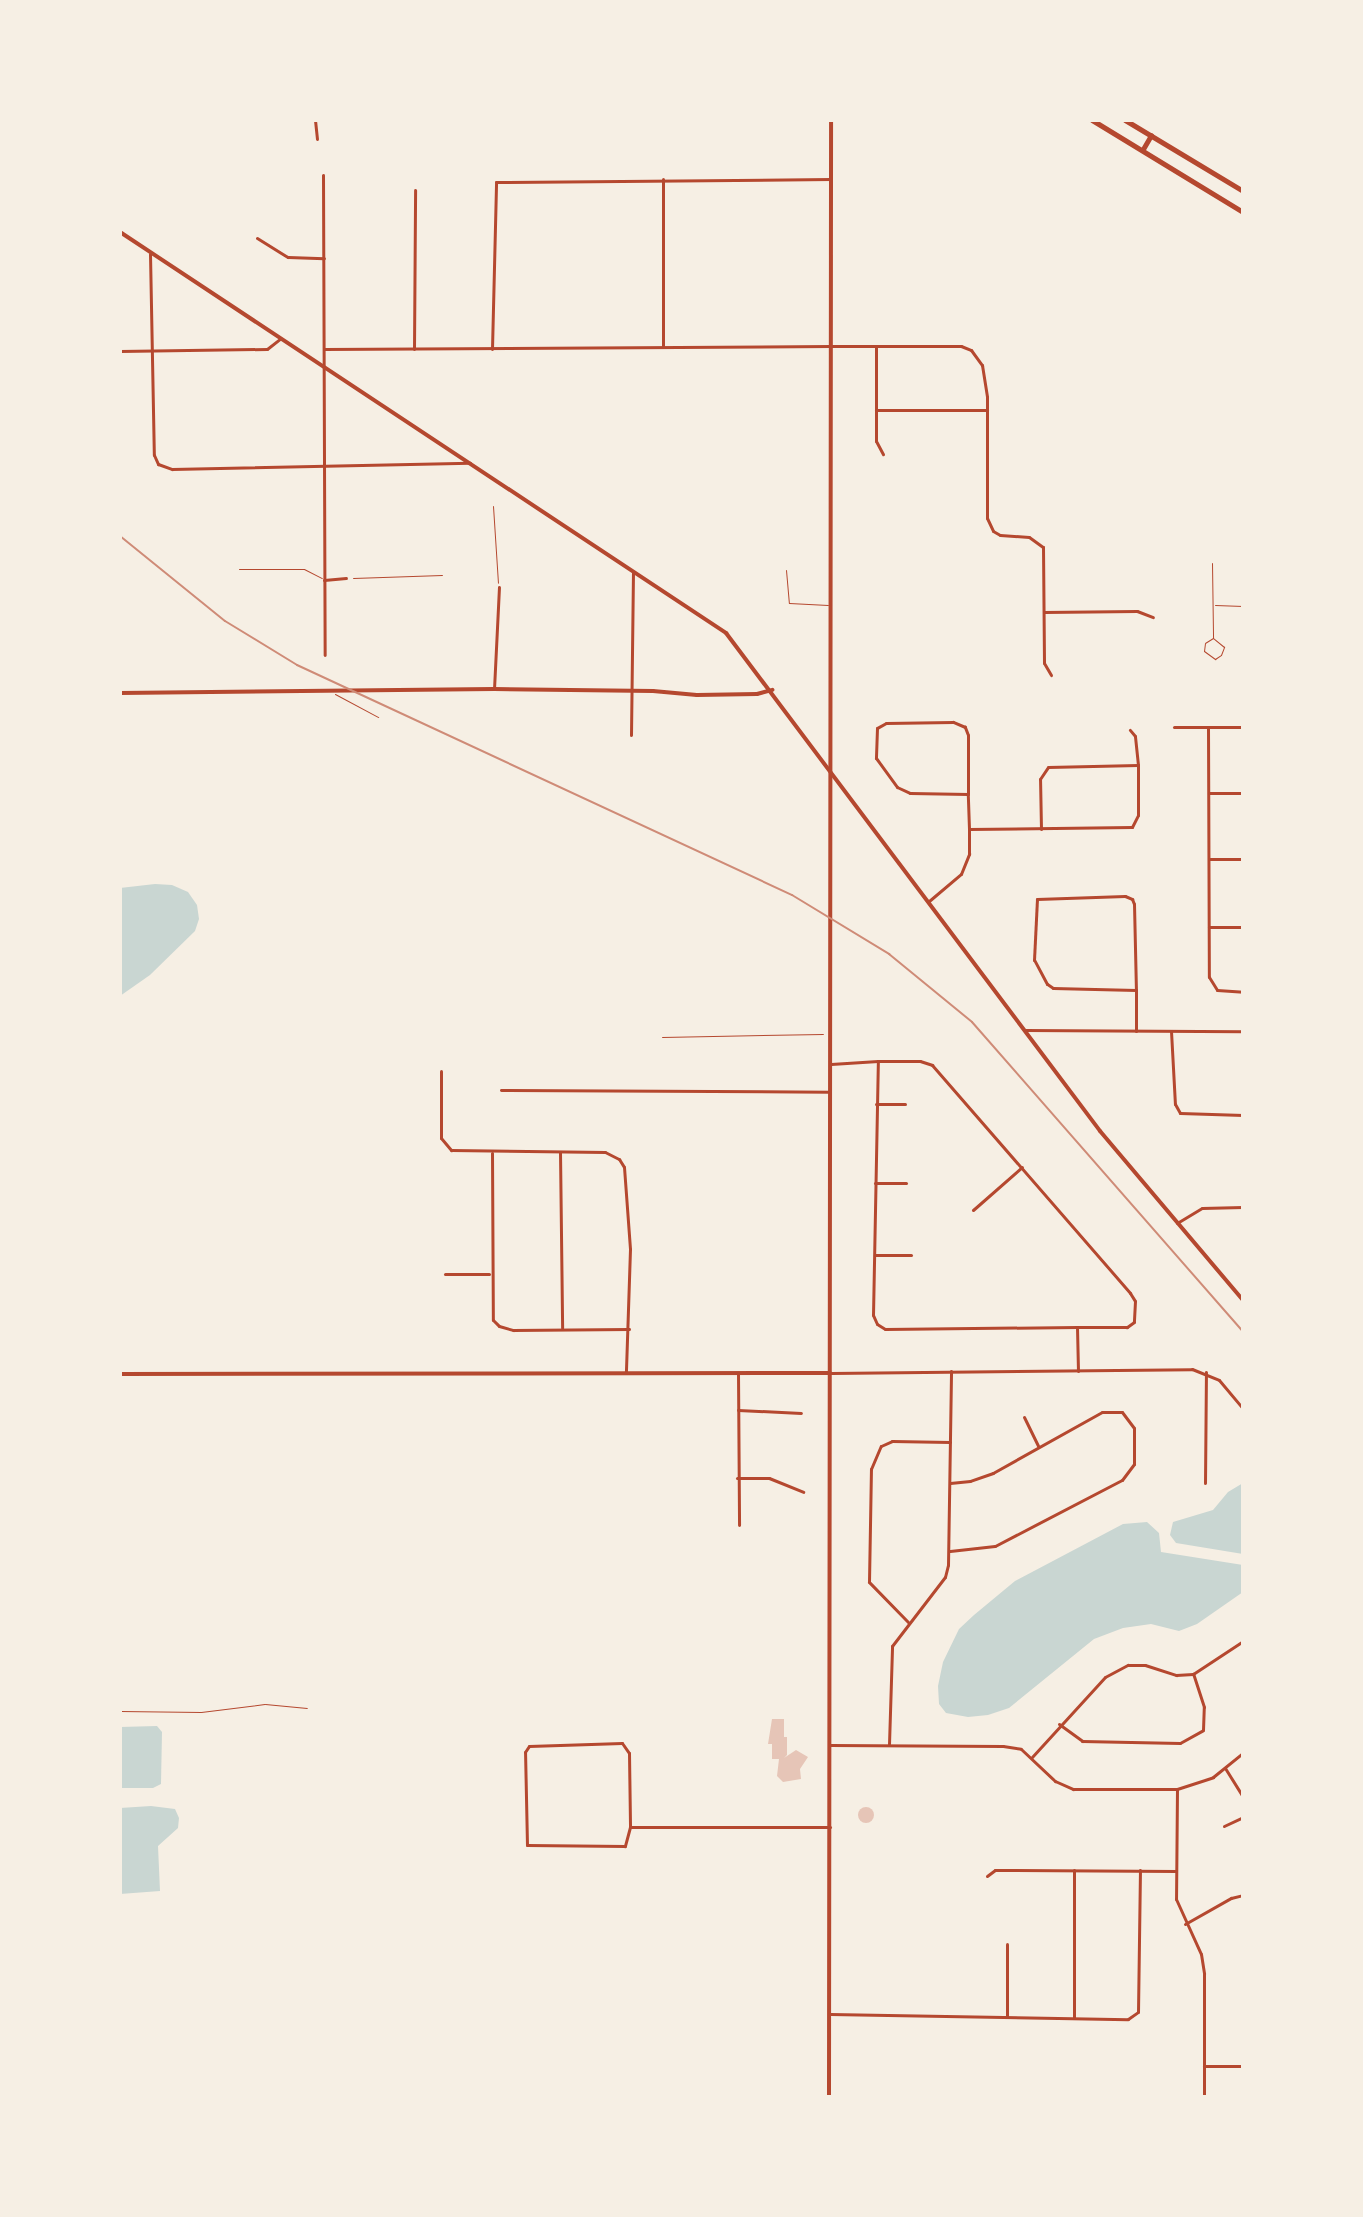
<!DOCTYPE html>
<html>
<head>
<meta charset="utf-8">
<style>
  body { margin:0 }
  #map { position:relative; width:1363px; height:2217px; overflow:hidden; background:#f6efe4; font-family:Ubuntu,sans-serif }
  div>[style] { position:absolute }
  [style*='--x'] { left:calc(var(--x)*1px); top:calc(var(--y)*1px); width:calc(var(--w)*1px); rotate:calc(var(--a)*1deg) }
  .water>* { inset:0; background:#c9d6d2 }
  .building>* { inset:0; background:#e6c5b7 }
  .round { border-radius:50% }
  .path>* { height:1px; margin:-0.5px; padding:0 0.5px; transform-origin:0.5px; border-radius:0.5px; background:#b5482f }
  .service>* { height:1px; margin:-0.5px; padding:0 0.5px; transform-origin:0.5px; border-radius:0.5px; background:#b5482f }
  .minor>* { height:3px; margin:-1.5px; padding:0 1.5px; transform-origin:1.5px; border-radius:1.5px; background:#b5482f }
  .tertiary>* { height:4px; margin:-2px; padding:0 2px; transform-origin:2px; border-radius:2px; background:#b5482f }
  .primary>* { height:5px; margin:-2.5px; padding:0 2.5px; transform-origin:2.5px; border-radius:2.5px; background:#b5482f }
  .rail>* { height:2px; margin:-1px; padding:0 1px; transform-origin:1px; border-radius:1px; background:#cf8b77 }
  span { translate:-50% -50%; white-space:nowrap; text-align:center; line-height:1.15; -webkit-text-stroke:6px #f6efe4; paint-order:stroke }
  .frame { position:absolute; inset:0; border:122px solid #f6efe4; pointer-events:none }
</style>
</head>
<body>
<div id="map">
  <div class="water">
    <div style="clip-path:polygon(155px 884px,172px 885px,188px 892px,197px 905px,199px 919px,195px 931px,150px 975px,120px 996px,120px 888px)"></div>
    <div style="clip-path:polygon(1243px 1483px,1243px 1554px,1176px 1543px,1170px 1535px,1173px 1522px,1213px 1510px,1228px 1492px)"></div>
    <div style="clip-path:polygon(1147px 1522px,1159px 1533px,1161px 1552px,1243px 1565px,1243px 1592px,1197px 1624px,1179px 1631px,1151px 1624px,1123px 1628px,1094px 1639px,1009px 1708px,988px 1715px,968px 1717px,946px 1713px,939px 1704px,938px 1686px,943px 1662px,959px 1629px,974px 1615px,1015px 1581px,1123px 1524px)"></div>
    <div style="clip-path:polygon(157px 1726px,162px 1732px,161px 1784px,153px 1788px,120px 1788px,120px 1727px)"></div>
    <div style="clip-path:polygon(151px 1806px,175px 1809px,179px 1818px,178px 1828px,158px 1846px,160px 1891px,120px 1894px,120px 1808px)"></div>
  </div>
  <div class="building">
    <div style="clip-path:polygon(772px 1719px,784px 1719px,784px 1737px,787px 1737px,787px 1755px,784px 1758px,796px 1750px,808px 1757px,800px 1769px,801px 1779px,783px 1782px,777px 1776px,779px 1759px,772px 1759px,772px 1744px,768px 1744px)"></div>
    <div class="round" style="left:858px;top:1807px;width:16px;height:16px"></div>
  </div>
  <div class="path">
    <div style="--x:493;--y:506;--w:77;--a:86.3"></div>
    <div style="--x:353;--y:578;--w:89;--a:-1.9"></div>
    <div style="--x:662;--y:1037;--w:161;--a:-1.1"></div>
    <div style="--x:120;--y:1711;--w:81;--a:0.7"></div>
    <div style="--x:201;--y:1712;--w:64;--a:-7.1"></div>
    <div style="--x:265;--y:1704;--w:42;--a:5.4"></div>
  </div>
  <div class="service">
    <div style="--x:1212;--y:563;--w:75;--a:89.2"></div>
    <div style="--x:1213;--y:638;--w:9;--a:148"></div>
    <div style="--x:1205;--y:643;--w:8;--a:97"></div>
    <div style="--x:1204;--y:651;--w:14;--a:36"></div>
    <div style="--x:1215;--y:659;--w:7;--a:-34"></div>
    <div style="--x:1221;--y:655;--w:9;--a:-69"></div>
    <div style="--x:1224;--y:647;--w:14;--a:-141"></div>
    <div style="--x:239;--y:569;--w:65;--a:0"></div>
    <div style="--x:304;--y:569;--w:20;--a:27"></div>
    <div style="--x:786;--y:570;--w:33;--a:85"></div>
    <div style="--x:789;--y:603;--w:39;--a:3"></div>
    <div style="--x:1215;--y:605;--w:28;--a:2"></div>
    <div style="--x:335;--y:694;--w:49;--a:28.1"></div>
  </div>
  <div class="minor">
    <div style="--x:315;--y:120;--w:19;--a:84"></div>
    <div style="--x:323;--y:175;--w:480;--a:89.8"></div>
    <div style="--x:663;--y:179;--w:168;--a:90"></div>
    <div style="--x:257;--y:238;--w:36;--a:32"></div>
    <div style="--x:288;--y:257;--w:36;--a:2"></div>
    <div style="--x:150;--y:254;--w:201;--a:88.9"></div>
    <div style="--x:154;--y:455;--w:10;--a:66"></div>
    <div style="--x:158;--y:464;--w:15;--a:20"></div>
    <div style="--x:172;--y:469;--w:298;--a:-1.2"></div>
    <div style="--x:876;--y:346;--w:95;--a:90"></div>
    <div style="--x:876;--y:441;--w:15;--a:62"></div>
    <div style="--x:324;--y:349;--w:507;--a:-0.34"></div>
    <div style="--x:831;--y:346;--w:130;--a:0"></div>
    <div style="--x:961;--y:346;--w:11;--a:22"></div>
    <div style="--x:971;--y:350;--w:19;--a:54"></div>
    <div style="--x:982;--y:365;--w:32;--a:81"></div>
    <div style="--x:987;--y:397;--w:121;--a:90"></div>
    <div style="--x:987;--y:518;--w:14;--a:65"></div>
    <div style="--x:993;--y:531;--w:8;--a:30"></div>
    <div style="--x:1000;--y:535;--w:29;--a:4"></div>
    <div style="--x:1029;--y:537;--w:17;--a:36"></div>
    <div style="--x:1043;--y:547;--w:116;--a:89.5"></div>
    <div style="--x:1044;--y:663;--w:14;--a:60"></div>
    <div style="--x:414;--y:349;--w:159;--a:-89.6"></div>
    <div style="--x:492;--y:349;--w:167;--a:-88.6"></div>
    <div style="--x:496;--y:182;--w:335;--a:-0.5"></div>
    <div style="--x:120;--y:351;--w:147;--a:-0.8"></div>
    <div style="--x:267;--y:349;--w:16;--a:-38"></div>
    <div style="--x:876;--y:410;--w:111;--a:0"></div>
    <div style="--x:324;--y:580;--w:22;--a:-5"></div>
    <div style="--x:1044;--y:612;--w:93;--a:-0.6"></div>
    <div style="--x:1137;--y:611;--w:17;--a:21"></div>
    <div style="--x:494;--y:689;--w:102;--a:-87.2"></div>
    <div style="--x:1174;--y:727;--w:69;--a:0"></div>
    <div style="--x:1208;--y:727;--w:250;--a:89.8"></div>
    <div style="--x:1209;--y:977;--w:15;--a:58"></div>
    <div style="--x:1217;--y:990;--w:26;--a:4"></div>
    <div style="--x:631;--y:735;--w:162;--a:-89.3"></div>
    <div style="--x:1209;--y:793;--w:34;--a:0"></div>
    <div style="--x:969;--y:829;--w:163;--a:-0.7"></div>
    <div style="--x:1132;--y:827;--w:13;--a:-63"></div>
    <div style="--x:1138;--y:815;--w:50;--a:-90"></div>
    <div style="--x:1138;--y:765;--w:29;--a:-96"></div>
    <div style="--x:1135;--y:736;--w:8;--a:-130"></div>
    <div style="--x:1041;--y:829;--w:50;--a:-91.1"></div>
    <div style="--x:1040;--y:779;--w:14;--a:-56"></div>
    <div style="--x:1048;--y:767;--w:90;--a:-1.3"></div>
    <div style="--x:1210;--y:859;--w:33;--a:0"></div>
    <div style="--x:929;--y:901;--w:42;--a:-40.2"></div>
    <div style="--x:961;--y:874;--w:22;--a:-68"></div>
    <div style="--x:969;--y:854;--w:25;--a:-90"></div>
    <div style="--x:969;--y:829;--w:35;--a:-92"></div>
    <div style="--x:968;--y:794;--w:59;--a:-90"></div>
    <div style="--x:968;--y:735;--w:9;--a:-111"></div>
    <div style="--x:965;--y:727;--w:13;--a:-157"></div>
    <div style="--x:953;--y:722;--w:67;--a:179.1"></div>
    <div style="--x:886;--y:723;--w:10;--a:151"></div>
    <div style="--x:877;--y:728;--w:30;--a:92"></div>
    <div style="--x:876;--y:758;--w:36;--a:54"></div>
    <div style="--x:897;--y:787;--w:14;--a:25"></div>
    <div style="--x:910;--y:793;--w:58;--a:1"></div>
    <div style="--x:1209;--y:927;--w:34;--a:0"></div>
    <div style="--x:1136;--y:990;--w:83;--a:-178.6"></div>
    <div style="--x:1053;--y:988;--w:7;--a:-146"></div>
    <div style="--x:1047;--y:984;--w:27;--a:-118"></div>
    <div style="--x:1034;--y:960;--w:61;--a:-87.2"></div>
    <div style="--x:1037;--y:899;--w:88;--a:-2"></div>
    <div style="--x:1125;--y:896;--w:8;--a:23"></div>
    <div style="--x:1132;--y:899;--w:5;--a:68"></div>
    <div style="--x:1134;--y:904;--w:86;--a:88.7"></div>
    <div style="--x:1136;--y:990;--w:41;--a:90"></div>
    <div style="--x:1025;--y:1030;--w:218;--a:0.3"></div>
    <div style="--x:1171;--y:1031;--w:73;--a:86.9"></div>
    <div style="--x:1175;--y:1104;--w:10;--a:61"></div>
    <div style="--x:1180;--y:1113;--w:63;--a:1.8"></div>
    <div style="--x:831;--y:1064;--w:47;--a:-3.7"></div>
    <div style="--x:878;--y:1061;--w:42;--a:0"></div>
    <div style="--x:920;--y:1061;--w:13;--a:18"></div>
    <div style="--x:932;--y:1065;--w:302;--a:49"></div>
    <div style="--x:1130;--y:1293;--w:9;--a:58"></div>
    <div style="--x:1135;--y:1301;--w:21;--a:93"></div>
    <div style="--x:1134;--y:1322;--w:9;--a:144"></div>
    <div style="--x:1127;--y:1327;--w:50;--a:180"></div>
    <div style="--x:1077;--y:1327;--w:192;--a:179.4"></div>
    <div style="--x:885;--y:1329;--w:9;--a:-148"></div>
    <div style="--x:877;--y:1324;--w:10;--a:-114"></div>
    <div style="--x:873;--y:1315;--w:254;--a:-88.9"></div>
    <div style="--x:441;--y:1071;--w:67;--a:90"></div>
    <div style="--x:441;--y:1138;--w:16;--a:50"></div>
    <div style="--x:451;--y:1150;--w:154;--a:0.7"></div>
    <div style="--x:605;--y:1152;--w:16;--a:27"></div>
    <div style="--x:619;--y:1159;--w:9;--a:58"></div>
    <div style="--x:624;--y:1167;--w:82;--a:85.8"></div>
    <div style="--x:630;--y:1249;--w:123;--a:91.9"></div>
    <div style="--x:501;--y:1090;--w:328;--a:0.3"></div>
    <div style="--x:876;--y:1104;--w:29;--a:0"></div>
    <div style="--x:560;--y:1152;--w:176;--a:89.3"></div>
    <div style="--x:492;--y:1153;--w:167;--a:89.7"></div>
    <div style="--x:493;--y:1320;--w:8;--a:45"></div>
    <div style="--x:499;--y:1326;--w:15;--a:16"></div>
    <div style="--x:513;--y:1330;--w:116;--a:-0.5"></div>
    <div style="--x:875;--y:1183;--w:31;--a:0"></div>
    <div style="--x:973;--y:1210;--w:65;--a:-41.3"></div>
    <div style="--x:1177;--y:1223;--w:29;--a:-31"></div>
    <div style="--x:1202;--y:1208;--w:41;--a:-1.4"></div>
    <div style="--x:875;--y:1255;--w:36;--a:0"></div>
    <div style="--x:445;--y:1274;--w:44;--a:0"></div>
    <div style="--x:1077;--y:1327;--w:44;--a:88.7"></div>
    <div style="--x:738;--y:1373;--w:152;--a:89.6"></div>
    <div style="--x:831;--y:1373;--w:361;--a:-0.6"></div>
    <div style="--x:1192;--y:1369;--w:29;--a:22"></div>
    <div style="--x:1219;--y:1380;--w:38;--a:50"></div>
    <div style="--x:738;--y:1410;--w:63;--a:2.7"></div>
    <div style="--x:1024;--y:1417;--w:32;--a:64"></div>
    <div style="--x:737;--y:1478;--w:32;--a:0"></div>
    <div style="--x:769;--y:1478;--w:37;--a:22"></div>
    <div style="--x:1205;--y:1483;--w:111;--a:-89.5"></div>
    <div style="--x:950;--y:1551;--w:45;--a:-6.3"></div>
    <div style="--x:995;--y:1546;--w:143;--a:-27.5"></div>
    <div style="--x:1122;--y:1480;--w:20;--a:-53"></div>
    <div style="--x:1134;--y:1464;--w:36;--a:-90"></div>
    <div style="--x:1134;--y:1428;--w:20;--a:-127"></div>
    <div style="--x:1122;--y:1412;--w:20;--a:180"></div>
    <div style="--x:1102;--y:1412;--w:125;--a:150.8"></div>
    <div style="--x:993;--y:1473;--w:24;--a:161"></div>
    <div style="--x:970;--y:1481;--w:20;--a:174"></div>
    <div style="--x:908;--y:1622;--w:56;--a:-134.3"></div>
    <div style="--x:869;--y:1582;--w:113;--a:-89"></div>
    <div style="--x:871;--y:1469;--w:25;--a:-67"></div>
    <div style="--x:881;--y:1446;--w:12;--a:-24"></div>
    <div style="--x:892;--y:1441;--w:58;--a:1"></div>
    <div style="--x:1059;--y:1724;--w:29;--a:36"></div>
    <div style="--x:1082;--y:1741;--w:98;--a:1.2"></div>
    <div style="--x:1180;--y:1743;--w:26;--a:-29"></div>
    <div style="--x:1203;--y:1730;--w:23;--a:-88"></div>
    <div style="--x:1204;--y:1707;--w:35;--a:-108"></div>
    <div style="--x:622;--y:1743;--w:12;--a:55"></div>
    <div style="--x:629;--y:1753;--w:74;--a:89.2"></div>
    <div style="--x:630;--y:1827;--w:20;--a:105"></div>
    <div style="--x:625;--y:1846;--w:98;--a:-179.4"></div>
    <div style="--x:527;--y:1845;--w:93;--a:-91.2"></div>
    <div style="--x:525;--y:1752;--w:7;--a:-56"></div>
    <div style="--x:529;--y:1746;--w:93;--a:-1.8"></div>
    <div style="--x:889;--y:1744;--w:98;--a:-88.2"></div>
    <div style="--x:892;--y:1646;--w:87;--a:-52.5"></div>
    <div style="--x:945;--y:1577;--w:12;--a:-76"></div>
    <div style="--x:948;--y:1565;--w:194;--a:-89.1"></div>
    <div style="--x:830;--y:1745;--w:173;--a:0.3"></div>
    <div style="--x:1003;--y:1746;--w:18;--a:9"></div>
    <div style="--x:1021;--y:1749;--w:47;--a:43.3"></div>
    <div style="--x:1055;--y:1781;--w:20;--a:24"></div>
    <div style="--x:1073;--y:1789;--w:104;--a:0"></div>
    <div style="--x:1177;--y:1789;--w:38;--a:-18"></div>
    <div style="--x:1213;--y:1777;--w:38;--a:-39"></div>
    <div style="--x:1032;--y:1757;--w:108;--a:-47.6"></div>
    <div style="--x:1105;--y:1677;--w:26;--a:-28"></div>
    <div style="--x:1128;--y:1665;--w:17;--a:0"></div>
    <div style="--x:1145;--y:1665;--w:33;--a:18"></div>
    <div style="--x:1176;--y:1675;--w:17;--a:-3"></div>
    <div style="--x:1193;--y:1674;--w:60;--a:-33.4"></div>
    <div style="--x:1225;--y:1768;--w:34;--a:58"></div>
    <div style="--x:1177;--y:1789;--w:110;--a:90.5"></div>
    <div style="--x:1176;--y:1899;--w:60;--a:65.6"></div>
    <div style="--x:1201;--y:1954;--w:20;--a:81"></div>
    <div style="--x:1204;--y:1974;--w:123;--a:90"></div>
    <div style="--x:1224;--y:1826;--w:21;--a:-25"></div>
    <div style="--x:630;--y:1827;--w:200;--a:0"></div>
    <div style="--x:1074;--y:1870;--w:148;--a:90"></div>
    <div style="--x:987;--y:1876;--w:10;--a:-37"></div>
    <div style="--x:995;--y:1870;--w:181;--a:0.3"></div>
    <div style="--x:1185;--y:1924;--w:53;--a:-29.5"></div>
    <div style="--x:1231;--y:1898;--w:12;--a:-14"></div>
    <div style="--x:830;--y:2014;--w:298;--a:1"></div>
    <div style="--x:1128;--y:2019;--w:12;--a:-35"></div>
    <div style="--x:1138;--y:2012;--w:142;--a:-89.2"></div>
    <div style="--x:1007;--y:2016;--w:72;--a:-90"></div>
    <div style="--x:1204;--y:2066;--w:39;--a:0"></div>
    <div style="--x:1017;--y:2097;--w:93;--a:0"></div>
  </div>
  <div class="tertiary">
    <div style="--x:120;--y:232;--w:727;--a:33.49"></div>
    <div style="--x:726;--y:633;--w:623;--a:53.09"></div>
    <div style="--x:1100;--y:1131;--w:221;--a:49.8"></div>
    <div style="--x:120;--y:693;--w:374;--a:-0.6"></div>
    <div style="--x:494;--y:689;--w:159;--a:0.7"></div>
    <div style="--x:653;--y:691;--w:44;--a:5.2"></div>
    <div style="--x:697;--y:695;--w:60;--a:-1"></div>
    <div style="--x:757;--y:694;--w:16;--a:-15"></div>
    <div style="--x:120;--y:1374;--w:710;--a:-0.08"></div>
    <div style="--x:829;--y:2097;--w:1977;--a:-89.94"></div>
  </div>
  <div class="primary">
    <div style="--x:1092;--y:120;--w:177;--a:31.4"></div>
    <div style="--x:1125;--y:120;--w:138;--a:31"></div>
    <div style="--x:1143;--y:149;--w:16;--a:-60"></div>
  </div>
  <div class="rail">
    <div style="--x:120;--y:536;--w:135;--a:39"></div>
    <div style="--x:225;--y:621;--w:84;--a:31.4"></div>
    <div style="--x:297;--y:665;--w:546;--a:24.92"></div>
    <div style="--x:792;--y:895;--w:114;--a:31.3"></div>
    <div style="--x:889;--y:954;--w:107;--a:39.3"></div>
    <div style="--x:972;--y:1022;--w:412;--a:48.8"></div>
  </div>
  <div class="frame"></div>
</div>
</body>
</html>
